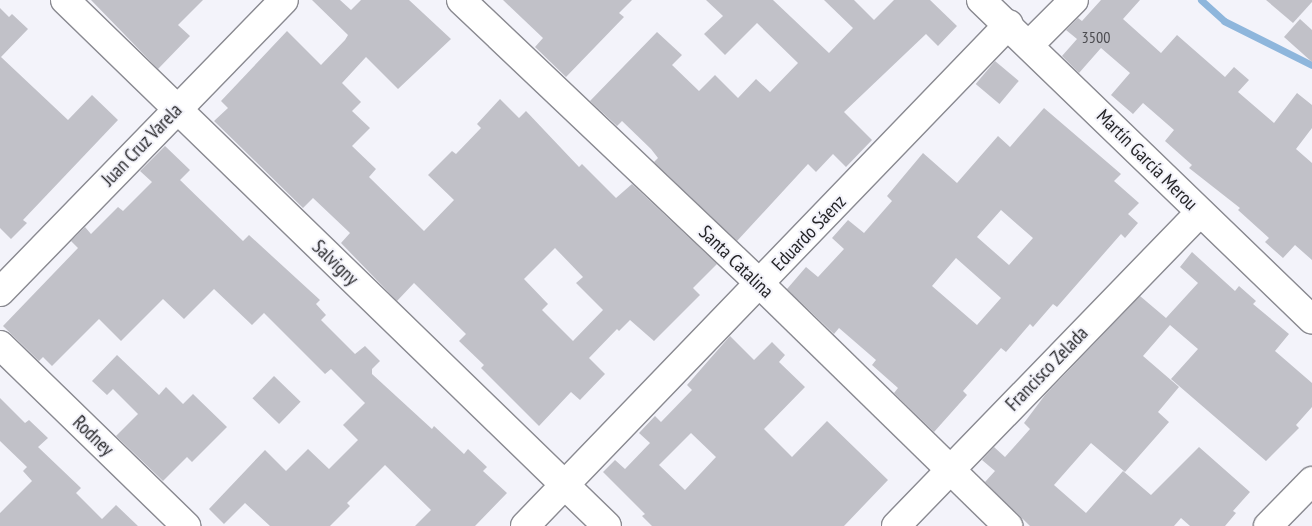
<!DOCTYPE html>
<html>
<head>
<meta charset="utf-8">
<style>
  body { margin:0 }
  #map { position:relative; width:1312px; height:526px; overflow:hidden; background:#f3f3fa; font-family:"PT Sans Narrow",sans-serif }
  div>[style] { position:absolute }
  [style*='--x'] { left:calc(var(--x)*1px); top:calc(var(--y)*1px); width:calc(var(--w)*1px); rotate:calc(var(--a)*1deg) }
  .stream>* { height:7px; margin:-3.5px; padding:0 3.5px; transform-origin:3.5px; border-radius:3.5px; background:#8eb6dc }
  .building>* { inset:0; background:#c1c1c8; transform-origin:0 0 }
  .roads { filter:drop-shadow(1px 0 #8a8a91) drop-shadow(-1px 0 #8a8a91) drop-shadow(0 1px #8a8a91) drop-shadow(0 -1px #8a8a91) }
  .minor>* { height:28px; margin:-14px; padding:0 14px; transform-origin:14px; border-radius:14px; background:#fff }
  span { translate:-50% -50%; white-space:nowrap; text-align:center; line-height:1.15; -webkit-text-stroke:4px #f3f3fa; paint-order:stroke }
  .number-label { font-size:16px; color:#4c4c50 }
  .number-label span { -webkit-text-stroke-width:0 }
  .street-label { font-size:19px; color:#252528 }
</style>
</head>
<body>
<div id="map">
  <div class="stream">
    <div style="--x:1201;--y:0;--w:31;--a:42"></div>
    <div style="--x:1224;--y:21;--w:98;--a:26.6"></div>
  </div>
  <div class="building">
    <div style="clip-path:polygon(91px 0,203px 0,178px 25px,190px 36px,158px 69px)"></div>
    <div style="clip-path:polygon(evenodd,312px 0,340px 0,351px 10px,361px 0,409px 0,451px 39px,398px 89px,366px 57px,342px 83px,361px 102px,352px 111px,370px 128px,352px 146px,376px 169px,369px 177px,424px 231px,454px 200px,428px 175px,452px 151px,456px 154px,481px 128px,477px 124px,500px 99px,519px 118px,526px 111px,579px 167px,582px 164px,616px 198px,632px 184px,717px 264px,693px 288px,700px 295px,654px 341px,630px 320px,619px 331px,617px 329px,589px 358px,605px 374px,580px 400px,571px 392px,539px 426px,481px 368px,484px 365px,459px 341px,466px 334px,414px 283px,397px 301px,341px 243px,350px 233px,313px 198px,303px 208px,214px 121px,228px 108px,221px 101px,287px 31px,321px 65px,345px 40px,348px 35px,312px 0,555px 248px,583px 277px,576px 283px,603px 310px,573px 341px,542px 310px,548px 304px,524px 279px,555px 248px)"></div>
    <div style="clip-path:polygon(503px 0,632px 0,619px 13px,624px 17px,566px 77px,535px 47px,543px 38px)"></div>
    <div style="clip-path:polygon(706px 0,773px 0,829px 53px,853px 28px,824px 0,854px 0,874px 20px,894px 0,930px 0,957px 26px,938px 46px,926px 34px,844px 112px,872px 140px,846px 167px,833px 154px,816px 172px,808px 164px,737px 241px,654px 162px,658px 158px,651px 149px,622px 121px,617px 126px,590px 101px,657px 32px,682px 55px,672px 65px,699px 91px,715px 75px,738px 98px,756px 79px,770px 92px,798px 63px,757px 23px,725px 55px,704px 34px,723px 16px)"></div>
    <div style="clip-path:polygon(1101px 0,1140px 0,1123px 19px,1161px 53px,1177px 35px,1225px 77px,1234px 67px,1249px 80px,1238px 92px,1274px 123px,1297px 93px,1312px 105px,1312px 128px,1296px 149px,1312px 163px,1312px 260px,1295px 245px,1283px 258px,1265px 242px,1269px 238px,1238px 210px,1240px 208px,1189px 168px,1192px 165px,1165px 141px,1174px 130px,1143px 103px,1133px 114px,1111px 95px,1130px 73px,1101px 48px,1079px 73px,1062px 56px,1077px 39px,1066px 30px,1078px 18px,1082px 21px)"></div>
    <div style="clip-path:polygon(1266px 0,1312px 0,1312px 2px,1293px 23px)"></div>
    <div style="clip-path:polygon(0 8px,9px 17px,12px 14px,28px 29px,1px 57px,68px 120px,92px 95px,118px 120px,23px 220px,27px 223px,11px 239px,0 228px)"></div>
    <div style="clip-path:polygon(1300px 19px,1312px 30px,1312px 62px,1284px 37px)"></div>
    <div style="left:995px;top:61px;width:31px;height:30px;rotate:40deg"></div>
    <div style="clip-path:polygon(evenodd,1044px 108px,1121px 174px,1114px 181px,1139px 203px,1128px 214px,1138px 223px,1125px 238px,1121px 234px,1057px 307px,1053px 304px,1033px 327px,1030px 324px,1006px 352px,1001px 348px,963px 391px,967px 395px,934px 432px,894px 393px,898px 388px,872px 365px,876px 360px,839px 328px,834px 334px,787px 289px,806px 267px,818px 277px,844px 249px,832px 238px,848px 220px,864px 233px,892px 201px,887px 196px,923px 153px,957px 183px,998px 136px,1010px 147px,1044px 108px,1001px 210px,1033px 238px,1009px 265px,977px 237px,1001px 210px,1044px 108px,956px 258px,1001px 298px,977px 325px,932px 286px,956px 258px)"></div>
    <div style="clip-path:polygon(165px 146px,190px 170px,180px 180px,243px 241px,249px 235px,320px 300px,316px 304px,326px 315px,321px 320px,355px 354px,365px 346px,380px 361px,372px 369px,372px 374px,432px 429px,434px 426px,464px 454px,468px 449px,487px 467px,483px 471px,507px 493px,475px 526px,415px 526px,431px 510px,385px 465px,347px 503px,350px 506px,330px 526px,270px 526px,245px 503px,224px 524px,209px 509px,265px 450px,286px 471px,308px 449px,329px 469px,358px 440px,343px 425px,365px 403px,331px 369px,325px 374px,264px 313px,252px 325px,214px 289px,184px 319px,163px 299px,121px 341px,99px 319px,52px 366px,43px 357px,39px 361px,3px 326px,78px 248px,71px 241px,85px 227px,91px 234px,118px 207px,123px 211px,152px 182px,140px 171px)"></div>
    <div style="clip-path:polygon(1192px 252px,1235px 291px,1239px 286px,1256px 301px,1253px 304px,1289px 334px,1275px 351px,1312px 383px,1312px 407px,1296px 425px,1299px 428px,1266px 461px,1171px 379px,1198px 349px,1170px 325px,1143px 356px,1179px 387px,1158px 412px,1169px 422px,1125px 472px,1091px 443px,1054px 485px,1086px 513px,1123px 471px,1151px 495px,1199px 447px,1250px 492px,1233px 511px,1236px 513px,1225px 526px,1190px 526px,1181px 518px,1174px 526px,1030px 526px,985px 482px,995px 471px,982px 460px,994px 447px,1005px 457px,1030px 429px,1024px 423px,1045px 395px,1140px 296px,1166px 318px,1198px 283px,1180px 267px)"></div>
    <div style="clip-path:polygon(evenodd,730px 336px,754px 360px,772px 342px,785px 355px,779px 362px,805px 387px,764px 429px,792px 457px,827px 421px,888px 480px,844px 526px,652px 526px,642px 516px,645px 514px,603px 472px,615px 460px,625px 469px,650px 443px,639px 433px,655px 416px,661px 422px,692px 390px,687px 385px,730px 336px,691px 433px,716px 457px,685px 490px,659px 465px,691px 433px)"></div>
    <div style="clip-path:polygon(117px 355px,159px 395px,166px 387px,183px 404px,193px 394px,227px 427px,192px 462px,187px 457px,163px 481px,116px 436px,138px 414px,113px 389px,107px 395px,92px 381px)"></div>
    <div style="left:274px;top:376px;width:37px;height:31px;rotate:44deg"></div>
    <div style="clip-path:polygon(0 398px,25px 423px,29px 420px,48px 438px,38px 447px,81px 488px,76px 493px,102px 519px,116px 505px,138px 526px,0 526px,0 513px,32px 481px,23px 471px,27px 467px,0 441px)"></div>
  </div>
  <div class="roads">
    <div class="minor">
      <div style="--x:65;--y:0;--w:755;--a:44.14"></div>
      <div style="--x:461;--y:0;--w:412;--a:43.5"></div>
      <div style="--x:760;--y:284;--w:347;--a:44.3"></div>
      <div style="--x:981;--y:0;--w:460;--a:44"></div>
      <div style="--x:1030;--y:44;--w:62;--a:-45"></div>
      <div style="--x:0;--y:292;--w:407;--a:-45.8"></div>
      <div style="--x:0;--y:345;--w:260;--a:44.2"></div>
      <div style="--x:525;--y:526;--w:697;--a:-46.05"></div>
      <div style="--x:896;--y:526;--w:437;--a:-45.9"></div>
      <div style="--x:1268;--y:526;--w:63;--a:-45.6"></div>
    </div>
  </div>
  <div class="number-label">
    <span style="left:1096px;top:37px">3500</span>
  </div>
  <div class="street-label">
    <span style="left:142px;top:145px;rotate:-46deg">Juan Cruz Varela</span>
    <span style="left:1147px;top:160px;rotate:45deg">Martín García Merou</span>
    <span style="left:809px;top:233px;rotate:-46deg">Eduardo Sáenz</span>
    <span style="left:736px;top:262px;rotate:44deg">Santa Catalina</span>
    <span style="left:335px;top:263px;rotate:44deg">Salvigny</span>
    <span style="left:1047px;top:369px;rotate:-46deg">Francisco Zelada</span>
    <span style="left:93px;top:436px;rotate:44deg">Rodney</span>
  </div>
</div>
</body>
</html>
